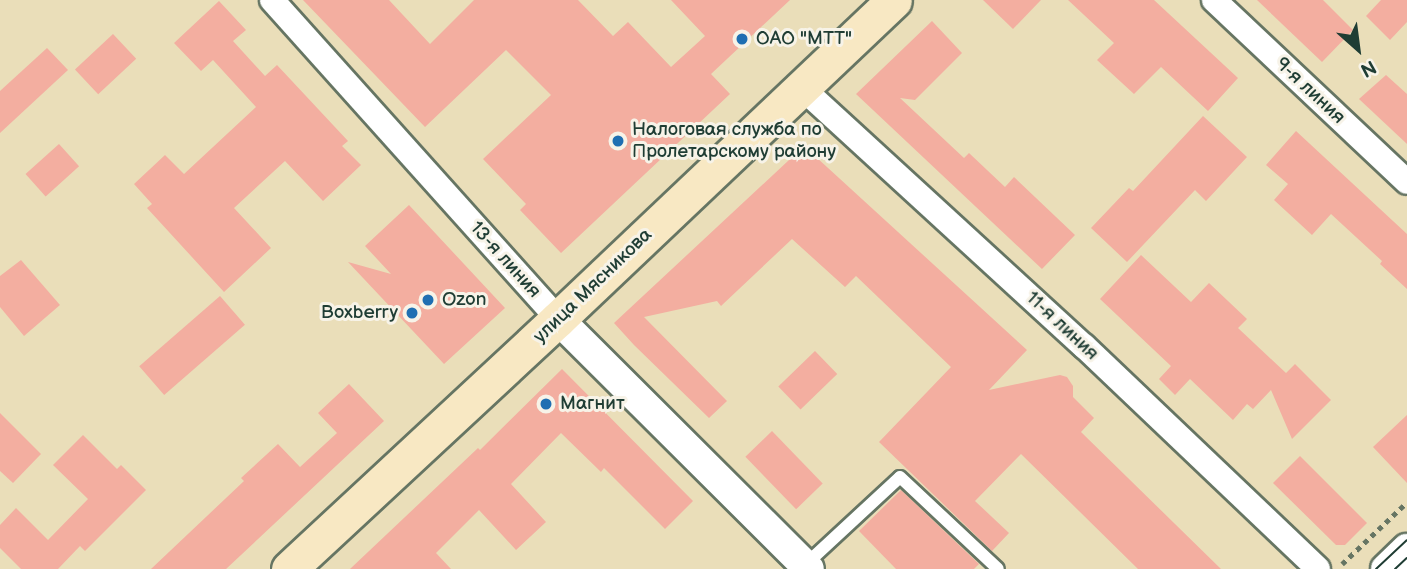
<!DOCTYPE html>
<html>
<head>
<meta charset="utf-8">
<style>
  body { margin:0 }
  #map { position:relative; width:1407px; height:569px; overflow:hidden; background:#eadeb9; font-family:"Balsamiq Sans",sans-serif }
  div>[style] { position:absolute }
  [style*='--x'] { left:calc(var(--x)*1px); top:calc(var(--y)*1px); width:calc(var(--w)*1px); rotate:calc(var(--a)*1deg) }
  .building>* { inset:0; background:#f3aea0; transform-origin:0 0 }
  .path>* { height:4.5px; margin-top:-2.25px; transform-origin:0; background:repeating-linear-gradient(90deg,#667563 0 5px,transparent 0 10px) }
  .roads { filter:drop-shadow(2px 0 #667563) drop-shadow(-2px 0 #667563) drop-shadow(0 2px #667563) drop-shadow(0 -2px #667563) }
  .service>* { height:12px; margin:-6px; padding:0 6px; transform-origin:6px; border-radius:6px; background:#fff }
  .minor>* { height:24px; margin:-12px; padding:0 12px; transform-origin:12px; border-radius:12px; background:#fff }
  .tertiary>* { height:30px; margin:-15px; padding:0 15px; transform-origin:15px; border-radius:15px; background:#fff }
  .secondary>* { height:35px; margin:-17.5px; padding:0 17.5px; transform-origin:17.5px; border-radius:17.5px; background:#f8e8c3 }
  .tram>* { height:2px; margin:-1px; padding:0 1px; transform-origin:1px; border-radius:1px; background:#1f3d34 }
  .dots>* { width:19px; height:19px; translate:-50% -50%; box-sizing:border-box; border:4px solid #f7f3e8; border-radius:50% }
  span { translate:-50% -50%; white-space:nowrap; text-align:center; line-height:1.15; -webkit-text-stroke:6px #f7f3e8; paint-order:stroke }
  .poi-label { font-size:19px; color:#1f3d34 }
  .left { translate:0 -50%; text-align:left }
  .right { translate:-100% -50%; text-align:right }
  .street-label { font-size:19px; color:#1f3d34 }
  .north { position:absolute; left:1323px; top:14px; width:70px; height:70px; -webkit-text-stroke:5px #f7f3e8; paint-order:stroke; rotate:152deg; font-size:19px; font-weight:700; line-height:28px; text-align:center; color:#1f3d34 }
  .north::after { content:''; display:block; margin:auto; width:24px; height:32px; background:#1f3d34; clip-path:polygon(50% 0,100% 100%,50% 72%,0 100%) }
</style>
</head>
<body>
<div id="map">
  <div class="building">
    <div style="clip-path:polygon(303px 0,389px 0,430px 44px,474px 0,578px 0,613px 36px,628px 22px,671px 67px,705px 36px,671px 0,790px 0,711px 74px,730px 94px,561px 253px,520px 210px,526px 204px,483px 159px,551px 95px,506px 50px,425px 127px)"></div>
    <div style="clip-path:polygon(983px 0,1041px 0,1013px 29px)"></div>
    <div style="clip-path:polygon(1068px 0,1154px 0,1238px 78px,1208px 111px,1161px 67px,1134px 94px,1097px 60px,1114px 43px)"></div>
    <div style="clip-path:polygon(1257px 0,1323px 0,1353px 30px,1322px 62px)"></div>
    <div style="clip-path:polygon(1381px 0,1407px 0,1407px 22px,1390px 40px,1366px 16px)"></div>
    <div style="clip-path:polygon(219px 1px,246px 30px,233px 41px,265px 76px,277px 65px,348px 141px,342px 146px,361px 165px,323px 201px,285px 161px,234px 208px,271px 248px,224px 292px,147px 208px,152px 204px,134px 184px,165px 155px,184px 174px,256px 107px,213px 60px,201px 71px,174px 43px)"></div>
    <div style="clip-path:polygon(932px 21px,962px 53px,915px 100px,900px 98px,964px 158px,969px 153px,1005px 187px,1014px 177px,1075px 235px,1042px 269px,856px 94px)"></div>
    <div style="left:113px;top:34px;width:34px;height:52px;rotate:47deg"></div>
    <div style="clip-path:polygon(47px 48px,68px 70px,0 133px,0 91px)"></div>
    <div style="clip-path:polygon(1386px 75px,1407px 94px,1407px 144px,1359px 99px)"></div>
    <div style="clip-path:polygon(1203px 116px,1247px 157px,1206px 201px,1195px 190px,1127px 262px,1091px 228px,1129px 188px,1133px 191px)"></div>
    <div style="clip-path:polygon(1296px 131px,1407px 234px,1407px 289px,1380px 264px,1382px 261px,1331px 214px,1312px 235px,1274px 200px,1288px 184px,1266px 165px)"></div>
    <div style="left:59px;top:144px;width:30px;height:45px;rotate:48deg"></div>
    <div style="clip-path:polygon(804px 146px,1027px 350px,989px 390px,1060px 375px,1067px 377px,1073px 386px,1073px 397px,1094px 418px,1081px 432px,1221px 569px,1138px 569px,1021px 454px,975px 501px,1009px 533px,992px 551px,879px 442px,951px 367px,856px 276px,845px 287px,792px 239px,721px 306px,717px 301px,644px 317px,727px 401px,709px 418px,634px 345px,614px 323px)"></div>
    <div style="clip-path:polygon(409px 205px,505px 308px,444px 364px,348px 262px,391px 274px,365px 246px)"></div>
    <div style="clip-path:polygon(1141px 255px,1191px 302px,1209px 283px,1247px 319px,1238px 328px,1286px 373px,1295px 364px,1331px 400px,1292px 439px,1271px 390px,1253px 409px,1247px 404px,1233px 420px,1190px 379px,1175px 395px,1159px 379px,1171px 366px,1100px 299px)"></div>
    <div style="clip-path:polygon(21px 260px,60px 305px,24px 336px,0 307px,0 276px)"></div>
    <div style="left:220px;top:296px;width:38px;height:107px;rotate:49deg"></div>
    <div style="left:815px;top:351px;width:32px;height:51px;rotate:46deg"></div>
    <div style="clip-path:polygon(562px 369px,693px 501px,665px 529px,604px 468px,601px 472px,561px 433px,511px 484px,546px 522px,516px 550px,479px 510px,436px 553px,451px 569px,350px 569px,478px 448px,480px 450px)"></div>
    <div style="clip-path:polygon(349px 384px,384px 421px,226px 569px,151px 569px,244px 481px,241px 478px,278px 444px,300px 467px,337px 433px,318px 413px)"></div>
    <div style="clip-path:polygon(0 413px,41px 454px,13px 483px,0 471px)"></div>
    <div style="clip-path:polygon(1407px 415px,1407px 483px,1373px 447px)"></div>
    <div style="left:772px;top:431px;width:73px;height:37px;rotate:46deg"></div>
    <div style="clip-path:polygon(83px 435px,117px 469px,121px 465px,146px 490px,85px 551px,80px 546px,58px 569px,21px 569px,0 548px,0 525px,16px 508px,48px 540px,88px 499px,53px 465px)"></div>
    <div style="clip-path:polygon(1300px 456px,1367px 523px,1345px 545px,1336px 545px,1273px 483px)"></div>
    <div style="clip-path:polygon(901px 490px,979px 564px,974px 569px,896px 569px,859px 531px)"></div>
  </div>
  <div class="path">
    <div style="--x:1342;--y:564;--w:90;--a:-43.6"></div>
  </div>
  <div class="roads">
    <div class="service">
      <div style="--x:805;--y:565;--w:129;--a:-42.8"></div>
      <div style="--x:900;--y:477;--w:134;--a:43.2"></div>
    </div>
    <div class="minor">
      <div style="--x:272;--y:0;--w:428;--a:48.1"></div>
      <div style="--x:1214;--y:0;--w:265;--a:43.3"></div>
      <div style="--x:801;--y:87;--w:384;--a:42.5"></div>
      <div style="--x:1084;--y:346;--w:323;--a:43.6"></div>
    </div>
    <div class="tertiary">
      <div style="--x:558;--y:319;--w:354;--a:44.9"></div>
      <div style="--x:1386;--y:569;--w:29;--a:-44"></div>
    </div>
    <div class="secondary">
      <div style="--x:289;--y:569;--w:367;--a:-42.9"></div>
      <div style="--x:558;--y:319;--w:463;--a:-43.5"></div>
    </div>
  </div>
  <div class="tram">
    <div style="--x:1376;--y:569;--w:42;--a:-43.1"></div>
    <div style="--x:1395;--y:569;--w:16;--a:-43"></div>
  </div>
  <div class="dots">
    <div style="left:742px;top:39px;background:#1f6fb2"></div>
    <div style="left:618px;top:141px;background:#1f6fb2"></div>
    <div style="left:428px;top:300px;background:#1f6fb2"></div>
    <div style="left:412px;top:313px;background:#1f6fb2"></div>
    <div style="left:546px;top:404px;background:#1f6fb2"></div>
  </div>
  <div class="poi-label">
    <span class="left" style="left:756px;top:39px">ОАО "МТТ"</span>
    <span class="left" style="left:632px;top:141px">Налоговая служба по<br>Пролетарскому району</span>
    <span class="left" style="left:442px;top:300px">Ozon</span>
    <span class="right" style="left:398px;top:313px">Boxberry</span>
    <span class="left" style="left:560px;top:404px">Магнит</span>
  </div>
  <div class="street-label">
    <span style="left:1310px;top:91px;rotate:43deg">9-я линия</span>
    <span style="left:505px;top:260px;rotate:48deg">13-я линия</span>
    <span style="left:593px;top:286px;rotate:-44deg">улица Мясникова</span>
    <span style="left:1062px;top:326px;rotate:43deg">11-я линия</span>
  </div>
  <div class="north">N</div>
</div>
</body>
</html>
